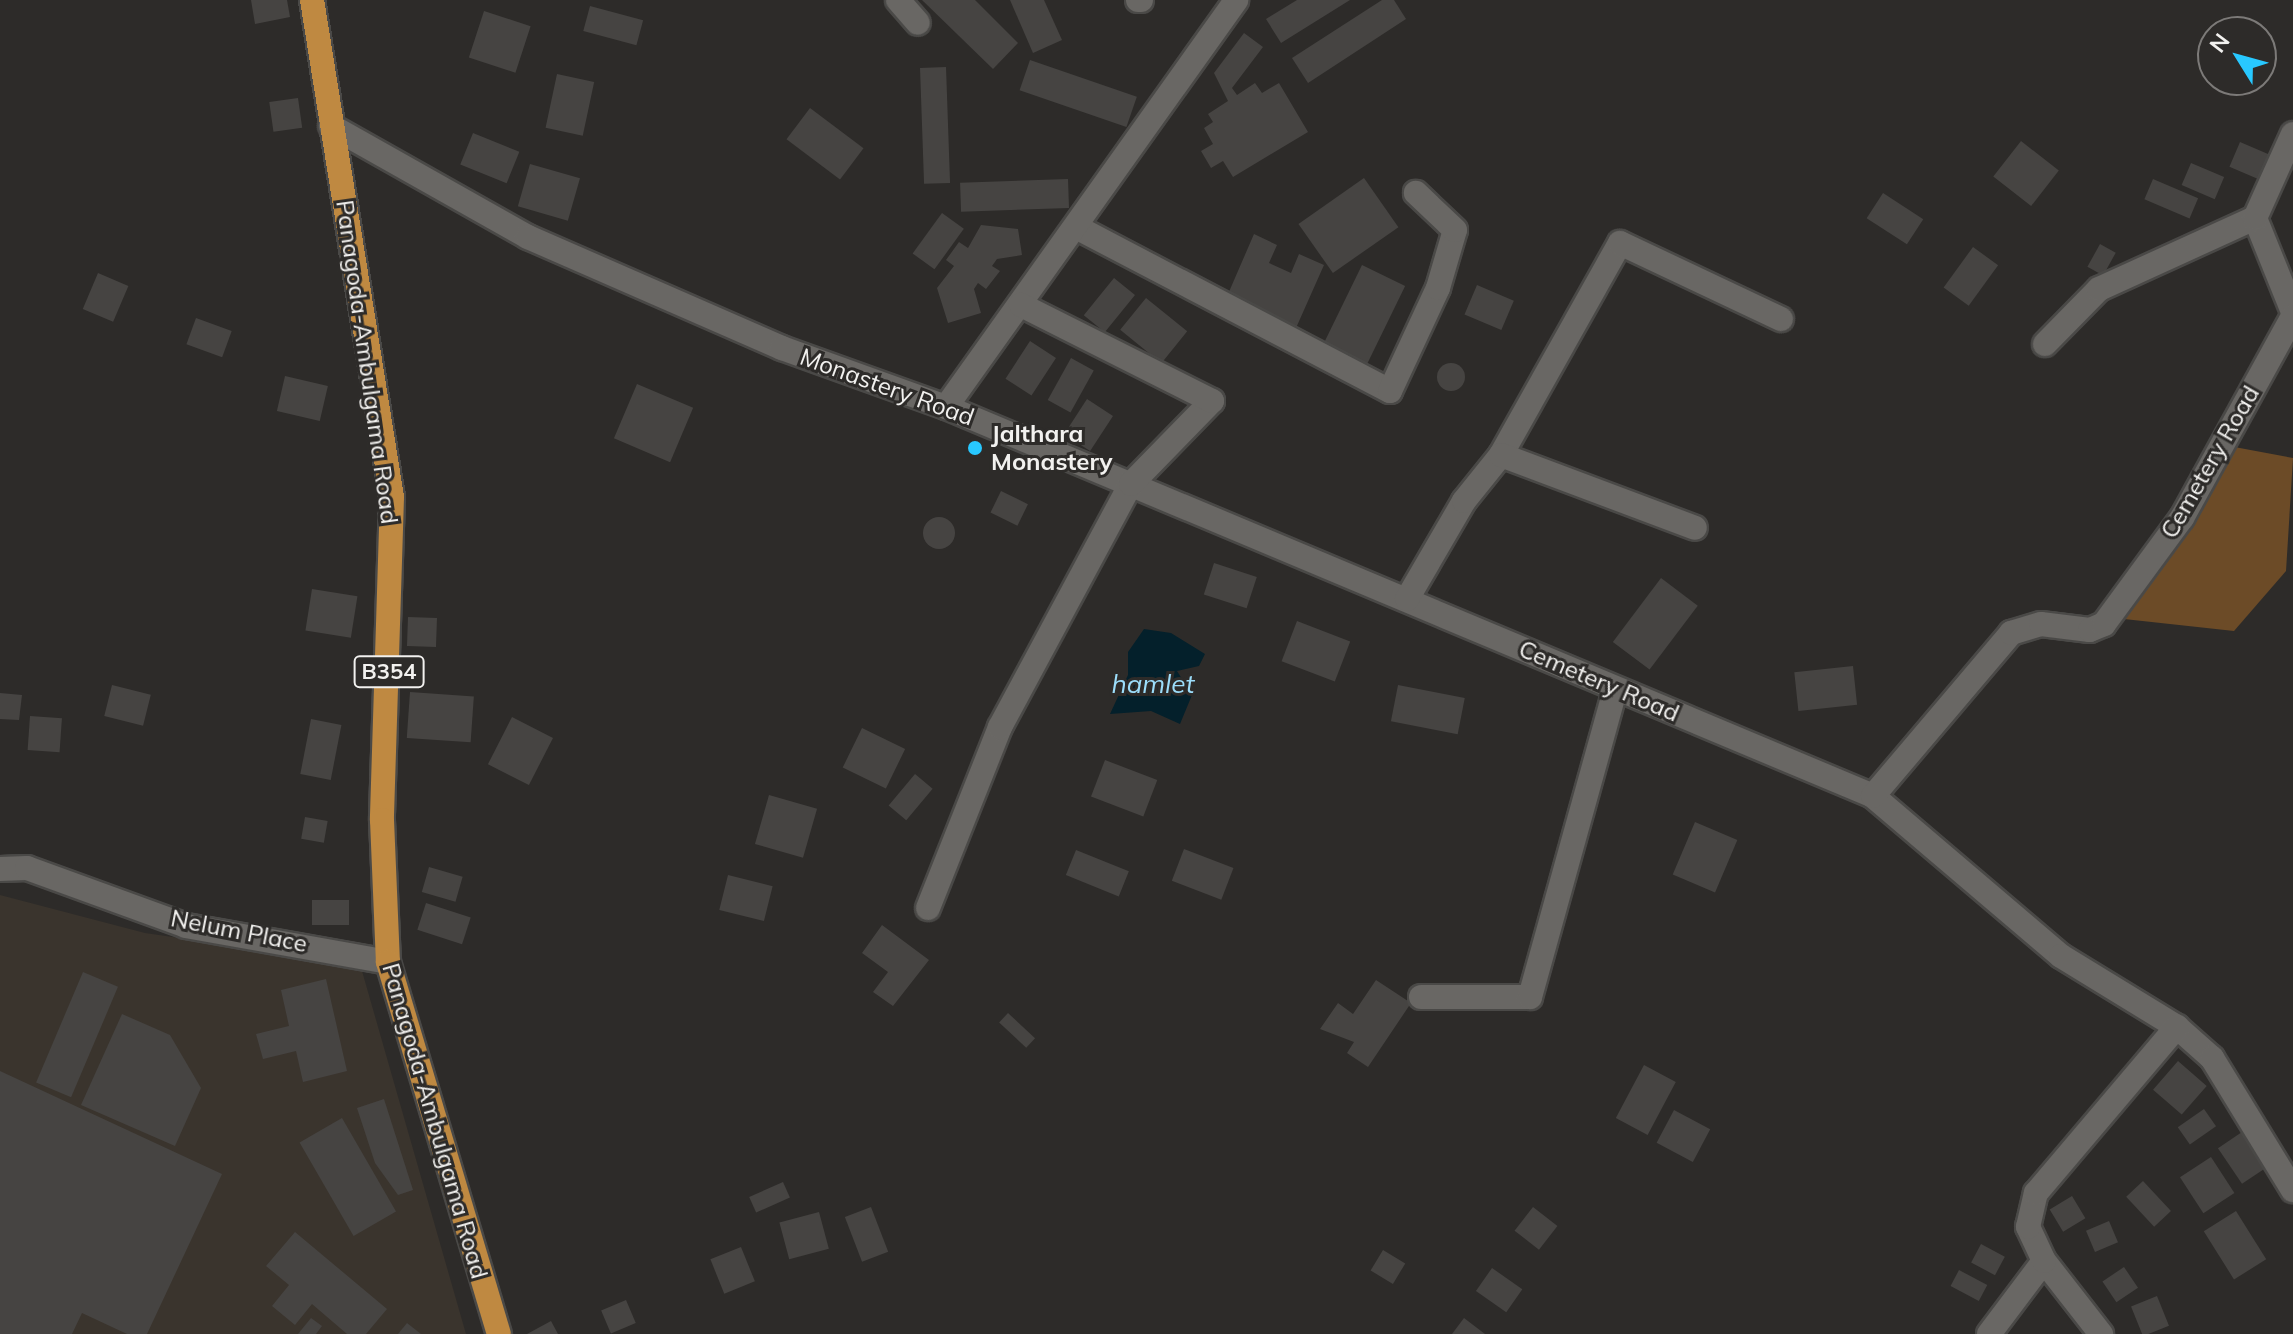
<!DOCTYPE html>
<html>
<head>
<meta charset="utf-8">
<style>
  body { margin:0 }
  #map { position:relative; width:2293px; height:1334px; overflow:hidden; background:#2d2b29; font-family:Mulish,sans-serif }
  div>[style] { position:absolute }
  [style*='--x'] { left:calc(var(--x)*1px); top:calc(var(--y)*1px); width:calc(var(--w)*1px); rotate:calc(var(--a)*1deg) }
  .built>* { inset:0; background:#3a342d }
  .green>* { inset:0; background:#6c4b27 }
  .water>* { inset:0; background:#04202b }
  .building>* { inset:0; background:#464442; transform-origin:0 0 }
  .round { border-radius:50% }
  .roads { filter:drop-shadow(2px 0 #4a4947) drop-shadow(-2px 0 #4a4947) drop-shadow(0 2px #4a4947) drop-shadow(0 -2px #4a4947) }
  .street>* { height:24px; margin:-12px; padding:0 12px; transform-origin:12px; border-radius:12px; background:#696764 }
  .primary>* { height:24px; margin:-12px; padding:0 12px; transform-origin:12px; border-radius:12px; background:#bf8941 }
  .dots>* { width:22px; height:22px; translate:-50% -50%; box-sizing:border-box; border:4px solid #2d2b29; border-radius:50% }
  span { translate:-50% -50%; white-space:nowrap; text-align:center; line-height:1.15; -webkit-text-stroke:6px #2d2b29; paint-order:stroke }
  .shield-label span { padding:2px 6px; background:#2d2b29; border:2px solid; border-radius:6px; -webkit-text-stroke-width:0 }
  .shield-label { font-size:22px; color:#f2f1ef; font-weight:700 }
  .street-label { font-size:24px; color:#f2f1ef }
  .poi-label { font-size:24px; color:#f2f1ef; font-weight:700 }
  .left { translate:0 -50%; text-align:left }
  .water-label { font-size:26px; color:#9cddfa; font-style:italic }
  .north { position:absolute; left:2197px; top:16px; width:80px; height:80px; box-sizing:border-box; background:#2d2b29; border:2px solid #7c7a78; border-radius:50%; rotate:307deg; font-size:22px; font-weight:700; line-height:32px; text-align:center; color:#f2f1ef }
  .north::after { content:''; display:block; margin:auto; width:28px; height:36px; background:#28c8ff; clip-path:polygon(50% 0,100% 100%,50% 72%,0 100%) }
</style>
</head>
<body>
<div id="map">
  <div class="built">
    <div style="clip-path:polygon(0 895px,145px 933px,360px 964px,466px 1334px,0 1334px)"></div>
  </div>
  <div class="green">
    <div style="clip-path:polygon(2229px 446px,2293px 458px,2286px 571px,2234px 631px,2124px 619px)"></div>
  </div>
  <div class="water">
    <div style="clip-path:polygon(1144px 629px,1171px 633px,1205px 654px,1199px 666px,1177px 671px,1192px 695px,1180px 724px,1151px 711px,1110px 714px,1128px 675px,1128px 652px)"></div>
  </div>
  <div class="building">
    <div style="clip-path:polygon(251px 0,287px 0,290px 17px,255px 24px)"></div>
    <div style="clip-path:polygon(922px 0,975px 0,1018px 43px,993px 69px)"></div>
    <div style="clip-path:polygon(1010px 0,1044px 0,1062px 40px,1033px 53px)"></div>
    <div style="clip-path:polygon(1297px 0,1350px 0,1281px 43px,1266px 19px)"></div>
    <div style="clip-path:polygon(1382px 0,1394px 0,1406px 19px,1308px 83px,1292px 58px)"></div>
    <div style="left:590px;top:6px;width:55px;height:26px;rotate:15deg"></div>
    <div style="left:484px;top:11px;width:49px;height:49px;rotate:18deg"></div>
    <div style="clip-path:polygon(1244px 33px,1263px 47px,1232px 88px,1237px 95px,1255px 83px,1262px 93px,1279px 83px,1308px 132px,1233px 177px,1223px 161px,1211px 168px,1201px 151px,1213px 144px,1204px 128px,1213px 122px,1208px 114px,1228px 101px,1214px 73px)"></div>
    <div style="left:1030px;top:60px;width:113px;height:32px;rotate:19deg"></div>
    <div style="left:946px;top:67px;width:116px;height:26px;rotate:88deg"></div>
    <div style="left:557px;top:74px;width:38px;height:55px;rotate:12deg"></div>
    <div style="left:298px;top:98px;width:30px;height:29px;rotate:82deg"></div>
    <div style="left:810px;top:108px;width:67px;height:39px;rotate:37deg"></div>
    <div style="left:473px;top:133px;width:50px;height:34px;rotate:22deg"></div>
    <div style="left:2021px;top:141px;width:48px;height:45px;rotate:38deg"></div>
    <div style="left:2240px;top:142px;width:33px;height:27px;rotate:23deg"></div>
    <div style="left:2191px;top:163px;width:36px;height:24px;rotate:23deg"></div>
    <div style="left:530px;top:164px;width:52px;height:44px;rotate:16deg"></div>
    <div style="left:1364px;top:178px;width:60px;height:80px;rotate:55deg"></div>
    <div style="left:1068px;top:179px;width:29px;height:108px;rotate:88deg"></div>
    <div style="left:2153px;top:179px;width:49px;height:22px;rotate:23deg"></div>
    <div style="left:1883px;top:193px;width:48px;height:30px;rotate:33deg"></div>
    <div style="left:942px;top:213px;width:27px;height:50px;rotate:36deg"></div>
    <div style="clip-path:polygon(981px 225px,1018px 229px,1022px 255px,997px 259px,992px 266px,1000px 271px,986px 289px,978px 283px,974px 289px,981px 313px,948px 323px,937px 288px,954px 266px,946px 260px,959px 242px,968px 248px)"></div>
    <div style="clip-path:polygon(1254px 234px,1277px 245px,1269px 263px,1291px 273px,1299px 254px,1324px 265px,1296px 328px,1251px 304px,1248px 310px,1225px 301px)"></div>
    <div style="left:2100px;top:244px;width:18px;height:26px;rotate:29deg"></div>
    <div style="left:1973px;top:247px;width:31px;height:50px;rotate:36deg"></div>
    <div style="left:1362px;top:265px;width:48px;height:89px;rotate:26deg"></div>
    <div style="left:98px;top:273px;width:33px;height:39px;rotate:23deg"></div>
    <div style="left:1114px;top:278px;width:27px;height:48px;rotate:39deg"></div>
    <div style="left:1477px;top:285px;width:40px;height:32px;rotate:23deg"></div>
    <div style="left:1146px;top:298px;width:53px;height:41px;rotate:39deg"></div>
    <div style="left:196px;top:318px;width:38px;height:28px;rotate:20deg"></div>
    <div style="left:1030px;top:341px;width:31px;height:45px;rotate:33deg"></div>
    <div style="left:1071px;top:358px;width:26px;height:48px;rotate:29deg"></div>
    <div class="round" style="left:1437px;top:363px;width:28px;height:28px"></div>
    <div style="left:285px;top:376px;width:44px;height:36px;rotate:13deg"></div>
    <div style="left:637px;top:384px;width:61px;height:59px;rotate:23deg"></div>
    <div style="left:1087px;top:399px;width:31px;height:42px;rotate:33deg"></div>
    <div style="left:1001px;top:491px;width:30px;height:24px;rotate:26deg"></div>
    <div class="round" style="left:923px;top:517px;width:32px;height:32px"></div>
    <div style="left:1214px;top:563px;width:45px;height:33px;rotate:18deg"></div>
    <div style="left:1661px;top:578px;width:46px;height:80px;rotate:37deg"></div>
    <div style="left:312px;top:589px;width:46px;height:42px;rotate:9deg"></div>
    <div style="left:408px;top:617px;width:29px;height:29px;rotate:2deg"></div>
    <div style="left:1297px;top:621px;width:57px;height:43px;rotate:21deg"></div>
    <div style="left:1853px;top:666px;width:39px;height:59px;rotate:84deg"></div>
    <div style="left:112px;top:685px;width:40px;height:32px;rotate:14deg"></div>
    <div style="left:1398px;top:685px;width:68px;height:37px;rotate:11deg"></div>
    <div style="left:410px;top:692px;width:64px;height:46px;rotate:4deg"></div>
    <div style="clip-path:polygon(0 693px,22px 695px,19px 720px,0 719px)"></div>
    <div style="left:30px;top:716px;width:32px;height:34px;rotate:4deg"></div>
    <div style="left:512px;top:717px;width:46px;height:53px;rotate:27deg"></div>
    <div style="left:311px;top:719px;width:31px;height:56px;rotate:11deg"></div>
    <div style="left:862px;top:728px;width:48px;height:44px;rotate:26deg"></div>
    <div style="left:1105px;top:760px;width:56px;height:39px;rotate:21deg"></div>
    <div style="left:915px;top:774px;width:23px;height:41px;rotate:40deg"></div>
    <div style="left:769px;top:795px;width:50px;height:51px;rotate:16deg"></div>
    <div style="left:305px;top:817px;width:23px;height:22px;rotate:10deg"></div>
    <div style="left:1695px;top:822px;width:46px;height:57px;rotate:23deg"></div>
    <div style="left:1184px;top:849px;width:53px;height:34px;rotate:21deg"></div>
    <div style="left:1076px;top:850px;width:57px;height:27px;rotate:22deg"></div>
    <div style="left:429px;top:867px;width:35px;height:26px;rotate:16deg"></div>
    <div style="left:728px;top:875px;width:46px;height:36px;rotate:14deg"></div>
    <div style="left:312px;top:900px;width:37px;height:25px"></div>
    <div style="left:426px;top:903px;width:47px;height:28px;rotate:18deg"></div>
    <div style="clip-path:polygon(882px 925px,929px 960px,893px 1006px,873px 992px,888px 972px,862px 953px)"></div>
    <div style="left:83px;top:972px;width:38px;height:120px;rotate:23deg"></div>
    <div style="clip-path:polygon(326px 979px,347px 1071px,303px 1082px,296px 1051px,263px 1059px,256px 1034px,289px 1026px,281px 990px)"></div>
    <div style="clip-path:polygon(1376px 980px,1411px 1003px,1368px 1067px,1347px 1053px,1354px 1042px,1320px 1029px,1338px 1003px,1353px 1014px)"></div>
    <div style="left:1008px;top:1013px;width:37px;height:13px;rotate:43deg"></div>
    <div style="clip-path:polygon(122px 1014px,170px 1035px,201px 1088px,175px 1146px,81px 1105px)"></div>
    <div style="left:2178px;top:1061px;width:38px;height:38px;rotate:41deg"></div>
    <div style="left:1644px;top:1065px;width:36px;height:60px;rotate:28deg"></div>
    <div style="clip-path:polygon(0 1071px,222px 1174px,147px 1334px,127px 1334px,82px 1313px,72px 1334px,0 1334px)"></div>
    <div style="clip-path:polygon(384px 1099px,413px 1190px,398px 1195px,375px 1163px,357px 1108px)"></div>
    <div style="left:2204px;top:1109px;width:21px;height:32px;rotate:55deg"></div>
    <div style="left:1674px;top:1110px;width:41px;height:37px;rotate:28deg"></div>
    <div style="left:342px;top:1118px;width:108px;height:49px;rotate:60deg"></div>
    <div style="left:2242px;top:1132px;width:43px;height:29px;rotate:56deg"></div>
    <div style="left:2211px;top:1157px;width:43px;height:37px;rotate:57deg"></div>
    <div style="left:2143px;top:1181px;width:41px;height:23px;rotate:47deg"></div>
    <div style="left:783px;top:1182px;width:17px;height:37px;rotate:66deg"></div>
    <div style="left:2072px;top:1196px;width:26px;height:26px;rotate:59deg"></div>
    <div style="left:871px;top:1207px;width:48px;height:28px;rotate:69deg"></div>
    <div style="left:1533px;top:1207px;width:31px;height:30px;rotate:38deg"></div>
    <div style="left:2236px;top:1211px;width:57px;height:38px;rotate:58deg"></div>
    <div style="left:819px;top:1212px;width:38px;height:41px;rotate:75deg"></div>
    <div style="left:2109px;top:1221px;width:23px;height:25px;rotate:67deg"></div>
    <div style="clip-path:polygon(295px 1232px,387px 1309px,366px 1334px,347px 1334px,312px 1304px,295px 1325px,272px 1306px,289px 1285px,266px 1266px)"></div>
    <div style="left:1981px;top:1244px;width:27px;height:21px;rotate:28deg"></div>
    <div style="left:741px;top:1247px;width:37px;height:33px;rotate:68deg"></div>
    <div style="left:1383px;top:1250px;width:26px;height:24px;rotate:31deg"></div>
    <div style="left:2124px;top:1267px;width:25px;height:26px;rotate:56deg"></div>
    <div style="left:1492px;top:1268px;width:37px;height:28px;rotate:35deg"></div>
    <div style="left:1959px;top:1270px;width:32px;height:18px;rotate:28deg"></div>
    <div style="left:2157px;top:1296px;width:32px;height:28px;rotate:68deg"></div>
    <div style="left:626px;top:1300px;width:25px;height:27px;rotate:67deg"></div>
    <div style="clip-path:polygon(311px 1318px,322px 1326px,316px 1334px,298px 1334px)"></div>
    <div style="clip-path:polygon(1464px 1318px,1485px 1334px,1452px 1334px)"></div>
    <div style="clip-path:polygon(551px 1321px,558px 1334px,527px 1334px)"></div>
    <div style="clip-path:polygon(407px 1323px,421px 1334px,398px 1334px)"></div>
  </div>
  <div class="roads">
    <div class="street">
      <div style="--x:898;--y:0;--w:30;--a:49"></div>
      <div style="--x:1138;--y:0;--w:3;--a:0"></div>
      <div style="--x:331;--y:126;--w:226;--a:29.4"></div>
      <div style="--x:528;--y:237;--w:277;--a:23.6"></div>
      <div style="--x:782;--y:348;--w:174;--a:19.8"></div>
      <div style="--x:946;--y:407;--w:1005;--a:22.76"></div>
      <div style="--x:1873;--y:796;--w:247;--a:40.4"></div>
      <div style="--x:2061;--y:956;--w:136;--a:31.5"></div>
      <div style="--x:2177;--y:1027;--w:47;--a:41.5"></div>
      <div style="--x:2212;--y:1058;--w:155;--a:58.5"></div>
      <div style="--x:2255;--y:218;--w:101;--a:68"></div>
      <div style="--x:1078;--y:228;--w:352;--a:27.6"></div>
      <div style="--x:1390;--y:391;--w:114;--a:-65"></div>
      <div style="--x:1438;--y:288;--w:60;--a:-73.7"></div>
      <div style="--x:1455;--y:230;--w:54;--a:-136.5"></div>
      <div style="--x:2045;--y:344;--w:77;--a:-45.5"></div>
      <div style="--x:2099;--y:289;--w:171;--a:-24.5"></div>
      <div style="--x:2255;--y:218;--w:92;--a:-65.7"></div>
      <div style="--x:946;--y:407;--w:500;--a:-54.5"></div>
      <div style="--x:1501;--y:455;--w:243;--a:-60.7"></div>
      <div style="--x:1620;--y:243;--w:178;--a:25.3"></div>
      <div style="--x:1407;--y:599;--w:113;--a:-59.8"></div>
      <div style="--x:1464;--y:501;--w:59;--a:-51.2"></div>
      <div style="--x:1501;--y:455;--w:207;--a:20.6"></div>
      <div style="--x:1873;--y:796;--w:214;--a:-49.7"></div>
      <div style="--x:2011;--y:633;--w:31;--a:-17"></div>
      <div style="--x:2041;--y:624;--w:49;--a:7"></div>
      <div style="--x:2090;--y:630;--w:15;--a:-23"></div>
      <div style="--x:2104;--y:624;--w:132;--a:-53.7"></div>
      <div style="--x:2182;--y:518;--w:230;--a:-61.2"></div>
      <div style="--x:0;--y:869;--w:27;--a:-2"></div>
      <div style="--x:27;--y:868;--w:169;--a:20"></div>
      <div style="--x:186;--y:926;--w:205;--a:10.1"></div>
      <div style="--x:928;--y:908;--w:195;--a:-68.3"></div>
      <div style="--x:1000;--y:727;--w:276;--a:-61.7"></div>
      <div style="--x:1131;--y:484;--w:116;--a:-45.7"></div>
      <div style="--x:1212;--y:401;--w:214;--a:-153.3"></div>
      <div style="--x:1421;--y:997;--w:109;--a:0"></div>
      <div style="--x:1530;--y:997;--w:319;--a:-74.5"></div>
      <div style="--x:2044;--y:1261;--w:93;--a:52"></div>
      <div style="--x:1989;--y:1334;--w:91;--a:-53"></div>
      <div style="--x:2044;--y:1261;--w:38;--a:-115"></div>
      <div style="--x:2028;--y:1227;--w:35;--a:-77"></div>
      <div style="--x:2036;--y:1193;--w:218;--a:-49.7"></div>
    </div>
    <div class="primary">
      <div style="--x:312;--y:0;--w:503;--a:80.86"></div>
      <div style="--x:392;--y:497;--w:323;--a:91.8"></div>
      <div style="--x:382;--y:820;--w:142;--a:87.6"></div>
      <div style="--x:388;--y:962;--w:388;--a:73.4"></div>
    </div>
  </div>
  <div class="dots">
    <div style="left:975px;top:448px;background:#28c8ff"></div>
  </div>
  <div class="shield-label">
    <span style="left:389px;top:672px">B354</span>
  </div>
  <div class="street-label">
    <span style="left:367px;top:362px;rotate:82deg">Panagoda-Ambulgama Road</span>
    <span style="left:887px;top:387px;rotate:20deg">Monastery Road</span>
    <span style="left:2210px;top:462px;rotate:-60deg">Cemetery Road</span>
    <span style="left:1599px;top:681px;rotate:23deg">Cemetery Road</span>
    <span style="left:239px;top:931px;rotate:11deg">Nelum Place</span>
    <span style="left:435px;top:1121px;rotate:74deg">Panagoda-Ambulgama Road</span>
  </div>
  <div class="poi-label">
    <span class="left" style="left:991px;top:448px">Jalthara<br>Monastery</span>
  </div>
  <div class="water-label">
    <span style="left:1153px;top:684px">hamlet</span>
  </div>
  <div class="north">N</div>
</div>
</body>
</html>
